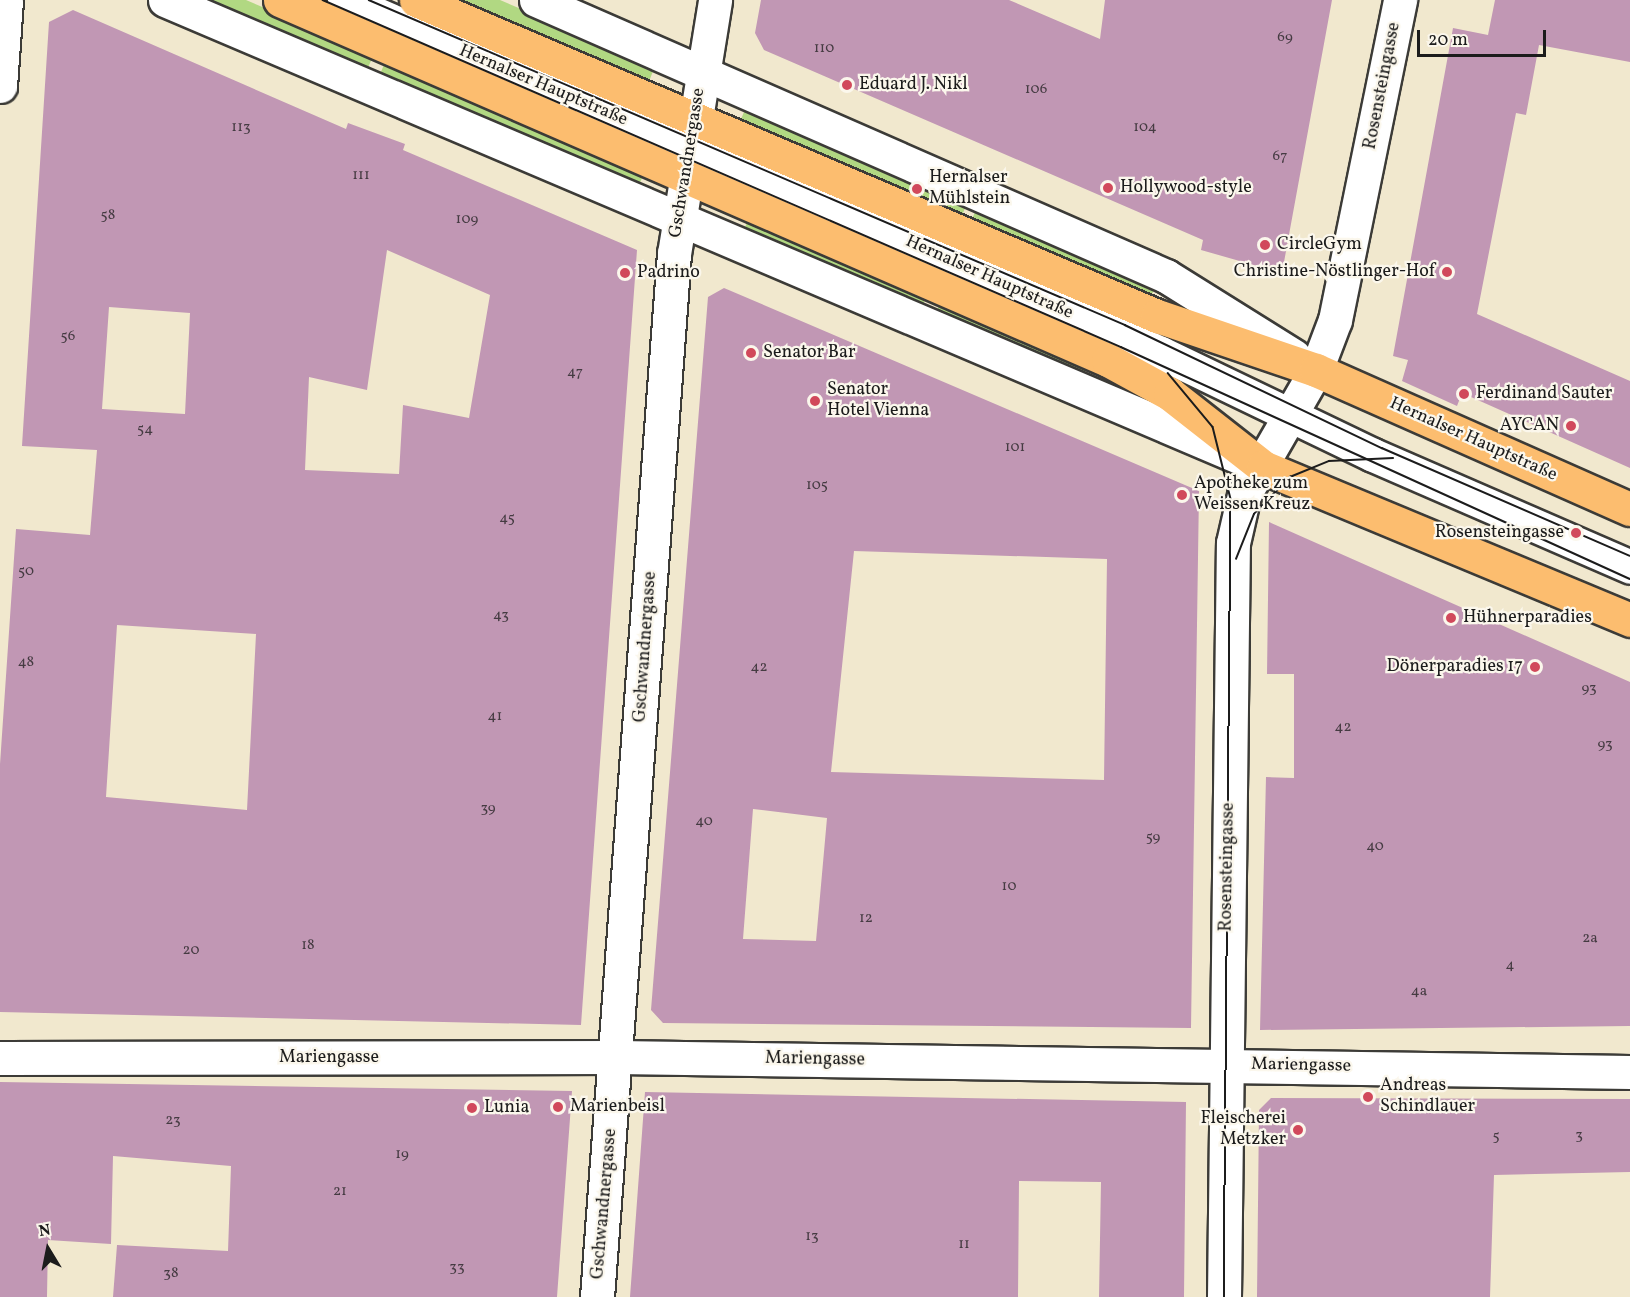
<!DOCTYPE html>
<html>
<head>
<meta charset="utf-8">
<style>
  body { margin:0 }
  #map { position:relative; width:1630px; height:1297px; overflow:hidden; background:#f1e8ce; font-family:Vollkorn,serif }
  div>[style] { position:absolute }
  [style*='--x'] { left:calc(var(--x)*1px); top:calc(var(--y)*1px); width:calc(var(--w)*1px); rotate:calc(var(--a)*1deg) }
  .green>* { inset:0; background:#b1d882; transform-origin:0 0 }
  .building>* { inset:0; background:#c197b4 }
  .roads { filter:drop-shadow(2px 0 #3c3b37) drop-shadow(-2px 0 #3c3b37) drop-shadow(0 2px #3c3b37) drop-shadow(0 -2px #3c3b37) }
  .minor>* { height:33px; margin:-16.5px; padding:0 16.5px; transform-origin:16.5px; border-radius:16.5px; background:#fff }
  .major>* { height:33px; margin:-16.5px; padding:0 16.5px; transform-origin:16.5px; border-radius:16.5px; background:#fcbd6f }
  .tram>* { height:1.5px; margin:-0.75px; padding:0 0.75px; transform-origin:0.75px; border-radius:0.75px; background:#1c1c1c }
  .dots>* { width:16px; height:16px; translate:-50% -50%; box-sizing:border-box; border:3px solid #fbf7ec; border-radius:50% }
  span { translate:-50% -50%; white-space:nowrap; text-align:center; line-height:1.15; -webkit-text-stroke:4.5px #fbf7ec; paint-order:stroke }
  .number-label { font-size:15px; color:#453b42 }
  .number-label span { -webkit-text-stroke-width:0 }
  .poi-label { font-size:18px; color:#1c1c1c }
  .left { translate:0 -50%; text-align:left }
  .right { translate:-100% -50%; text-align:right }
  .street-label { font-size:18px; color:#1c1c1c }
  .north { position:absolute; left:18px; top:1219px; width:60px; height:60px; -webkit-text-stroke:4px #fbf7ec; paint-order:stroke; rotate:350deg; font-size:16px; font-weight:700; line-height:24px; text-align:center; color:#1c1c1c }
  .north::after { content:''; display:block; margin:auto; width:21px; height:27px; background:#1c1c1c; clip-path:polygon(50% 0,100% 100%,50% 72%,0 100%) }
  .scale { position:absolute; left:1417px; top:30px; width:129px; height:27px; box-sizing:border-box; border:3px solid #1c1c1c; border-top:0; padding-left:8px; font-size:18px; line-height:21px; white-space:nowrap; color:#1c1c1c; -webkit-text-stroke:4px #fbf7ec; paint-order:stroke }
</style>
</head>
<body>
<div id="map">
  <div class="green">
    <div style="clip-path:polygon(195px 0,246px 0,374px 54px,366px 72px)"></div>
    <div style="clip-path:polygon(451px 0,500px 0,655px 66px,648px 84px)"></div>
    <div style="clip-path:polygon(386px 60px,645px 171px,638px 187px,378px 79px)"></div>
    <div style="left:747px;top:105px;width:241px;height:18px;rotate:23deg"></div>
    <div style="left:978px;top:205px;width:195px;height:19px;rotate:23deg"></div>
    <div style="left:749px;top:218px;width:194px;height:14px;rotate:23deg"></div>
    <div style="left:941px;top:301px;width:160px;height:16px;rotate:23deg"></div>
  </div>
  <div class="building">
    <div style="clip-path:polygon(761px 0,1009px 0,1100px 39px,1105px 0,1332px 0,1282px 273px,1201px 250px,1203px 240px,764px 50px,755px 33px)"></div>
    <div style="clip-path:polygon(1495px 0,1630px 0,1630px 62px,1539px 45px,1526px 115px,1516px 113px,1477px 314px,1630px 381px,1630px 468px,1462px 393px,1457px 406px,1402px 381px,1408px 360px,1393px 356px,1453px 28px,1488px 35px)"></div>
    <div style="clip-path:polygon(evenodd,73px 10px,346px 129px,348px 123px,405px 144px,403px 150px,637px 250px,581px 1025px,0 1012px,0 764px,16px 529px,90px 535px,97px 450px,22px 446px,49px 22px,73px 10px,387px 250px,490px 295px,469px 418px,403px 405px,399px 474px,305px 470px,309px 377px,367px 390px,387px 250px,73px 10px,109px 307px,190px 313px,185px 414px,102px 409px,109px 307px,73px 10px,117px 625px,256px 634px,247px 810px,106px 797px,117px 625px)"></div>
    <div style="clip-path:polygon(evenodd,724px 288px,1199px 491px,1191px 1028px,663px 1023px,651px 1010px,708px 297px,724px 288px,854px 551px,1107px 559px,1104px 780px,831px 772px,854px 551px,724px 288px,753px 809px,827px 818px,816px 941px,743px 939px,753px 809px)"></div>
    <div style="clip-path:polygon(1269px 522px,1630px 682px,1630px 1026px,1260px 1030px,1266px 777px,1294px 778px,1294px 674px,1267px 674px)"></div>
    <div style="clip-path:polygon(0 1082px,572px 1091px,557px 1297px,113px 1297px,117px 1245px,228px 1251px,231px 1166px,113px 1156px,111px 1244px,48px 1240px,47px 1297px,0 1297px)"></div>
    <div style="clip-path:polygon(645px 1092px,1186px 1102px,1184px 1297px,1099px 1297px,1101px 1182px,1019px 1181px,1018px 1297px,630px 1297px)"></div>
    <div style="clip-path:polygon(1271px 1098px,1630px 1099px,1630px 1172px,1494px 1175px,1490px 1297px,1257px 1297px,1259px 1110px)"></div>
  </div>
  <div class="roads">
    <div class="minor">
      <div style="--x:165;--y:0;--w:1182;--a:23.05"></div>
      <div style="--x:344;--y:0;--w:890;--a:23.37"></div>
      <div style="--x:1161;--y:353;--w:235;--a:25.7"></div>
      <div style="--x:1373;--y:455;--w:280;--a:23.5"></div>
      <div style="--x:536;--y:0;--w:688;--a:23.66"></div>
      <div style="--x:1166;--y:276;--w:151;--a:32"></div>
      <div style="--x:0;--y:86;--w:86;--a:-86"></div>
      <div style="--x:0;--y:1058;--w:617;--a:-0.09"></div>
      <div style="--x:617;--y:1057;--w:1013;--a:0.85"></div>
      <div style="--x:597;--y:1297;--w:1046;--a:-85.78"></div>
      <div style="--x:674;--y:254;--w:257;--a:-80.8"></div>
      <div style="--x:1224;--y:1297;--w:754;--a:-89.32"></div>
      <div style="--x:1233;--y:543;--w:49;--a:-77.1"></div>
      <div style="--x:1244;--y:495;--w:144;--a:-60.1"></div>
      <div style="--x:1316;--y:370;--w:53;--a:-69.2"></div>
      <div style="--x:1335;--y:320;--w:327;--a:-78.5"></div>
    </div>
    <div class="major">
      <div style="--x:280;--y:0;--w:903;--a:23.5"></div>
      <div style="--x:1108;--y:360;--w:71;--a:28.7"></div>
      <div style="--x:1170;--y:394;--w:118;--a:38.1"></div>
      <div style="--x:1263;--y:467;--w:398;--a:22.6"></div>
      <div style="--x:416;--y:0;--w:806;--a:23.1"></div>
      <div style="--x:1157;--y:316;--w:168;--a:18.8"></div>
      <div style="--x:1316;--y:370;--w:343;--a:23.9"></div>
    </div>
  </div>
  <div class="tram">
    <div style="--x:323;--y:0;--w:870;--a:23.5"></div>
    <div style="--x:1121;--y:347;--w:559;--a:24.5"></div>
    <div style="--x:369;--y:0;--w:823;--a:23.26"></div>
    <div style="--x:1125;--y:325;--w:285;--a:25.6"></div>
    <div style="--x:1382;--y:448;--w:270;--a:23.5"></div>
    <div style="--x:1168;--y:373;--w:70;--a:50.2"></div>
    <div style="--x:1213;--y:427;--w:74;--a:76"></div>
    <div style="--x:1231;--y:499;--w:798;--a:90.5"></div>
    <div style="--x:1236;--y:559;--w:48;--a:-68.2"></div>
    <div style="--x:1254;--y:514;--w:52;--a:-45.8"></div>
    <div style="--x:1290;--y:477;--w:42;--a:-22.3"></div>
    <div style="--x:1329;--y:461;--w:64;--a:-2.7"></div>
  </div>
  <div class="dots">
    <div style="left:847px;top:85px;background:#d1495b"></div>
    <div style="left:1108px;top:188px;background:#d1495b"></div>
    <div style="left:917px;top:189px;background:#d1495b"></div>
    <div style="left:1265px;top:245px;background:#d1495b"></div>
    <div style="left:1447px;top:272px;background:#d1495b"></div>
    <div style="left:625px;top:273px;background:#d1495b"></div>
    <div style="left:751px;top:353px;background:#d1495b"></div>
    <div style="left:1464px;top:394px;background:#d1495b"></div>
    <div style="left:815px;top:401px;background:#d1495b"></div>
    <div style="left:1571px;top:426px;background:#d1495b"></div>
    <div style="left:1182px;top:495px;background:#d1495b"></div>
    <div style="left:1576px;top:533px;background:#d1495b"></div>
    <div style="left:1451px;top:618px;background:#d1495b"></div>
    <div style="left:1535px;top:667px;background:#d1495b"></div>
    <div style="left:1368px;top:1097px;background:#d1495b"></div>
    <div style="left:558px;top:1107px;background:#d1495b"></div>
    <div style="left:472px;top:1108px;background:#d1495b"></div>
    <div style="left:1298px;top:1130px;background:#d1495b"></div>
  </div>
  <div class="number-label">
    <span style="left:1285px;top:38px">69</span>
    <span style="left:824px;top:49px">110</span>
    <span style="left:1036px;top:90px">106</span>
    <span style="left:241px;top:128px">113</span>
    <span style="left:1145px;top:128px">104</span>
    <span style="left:1280px;top:157px">67</span>
    <span style="left:361px;top:176px">111</span>
    <span style="left:108px;top:216px">58</span>
    <span style="left:467px;top:220px">109</span>
    <span style="left:68px;top:337px">56</span>
    <span style="left:575px;top:373px">47</span>
    <span style="left:145px;top:430px">54</span>
    <span style="left:1015px;top:448px">101</span>
    <span style="left:817px;top:486px">105</span>
    <span style="left:507px;top:519px">45</span>
    <span style="left:26px;top:572px">50</span>
    <span style="left:501px;top:616px">43</span>
    <span style="left:26px;top:663px">48</span>
    <span style="left:759px;top:668px">42</span>
    <span style="left:1589px;top:689px">93</span>
    <span style="left:495px;top:717px">41</span>
    <span style="left:1343px;top:728px">42</span>
    <span style="left:1605px;top:745px">93</span>
    <span style="left:488px;top:809px">39</span>
    <span style="left:704px;top:822px">40</span>
    <span style="left:1153px;top:838px">59</span>
    <span style="left:1375px;top:847px">40</span>
    <span style="left:1009px;top:887px">10</span>
    <span style="left:866px;top:919px">12</span>
    <span style="left:1590px;top:939px">2a</span>
    <span style="left:308px;top:946px">18</span>
    <span style="left:191px;top:951px">20</span>
    <span style="left:1510px;top:966px">4</span>
    <span style="left:1419px;top:992px">4a</span>
    <span style="left:173px;top:1121px">23</span>
    <span style="left:1579px;top:1136px">3</span>
    <span style="left:1496px;top:1137px">5</span>
    <span style="left:402px;top:1155px">19</span>
    <span style="left:340px;top:1192px">21</span>
    <span style="left:812px;top:1237px">13</span>
    <span style="left:964px;top:1245px">11</span>
    <span style="left:457px;top:1268px">33</span>
    <span style="left:171px;top:1274px">38</span>
  </div>
  <div class="poi-label">
    <span class="left" style="left:859px;top:85px">Eduard J. Nikl</span>
    <span class="left" style="left:929px;top:189px">Hernalser<br>Mühlstein</span>
    <span class="left" style="left:1120px;top:188px">Hollywood-style</span>
    <span class="left" style="left:1277px;top:245px">CircleGym</span>
    <span class="right" style="left:1435px;top:272px">Christine-Nöstlinger-Hof</span>
    <span class="left" style="left:637px;top:273px">Padrino</span>
    <span class="left" style="left:763px;top:353px">Senator Bar</span>
    <span class="left" style="left:827px;top:401px">Senator<br>Hotel Vienna</span>
    <span class="left" style="left:1476px;top:394px">Ferdinand Sauter</span>
    <span class="right" style="left:1559px;top:426px">AYCAN</span>
    <span class="left" style="left:1194px;top:495px">Apotheke zum<br>Weissen Kreuz</span>
    <span class="right" style="left:1564px;top:533px">Rosensteingasse</span>
    <span class="left" style="left:1463px;top:618px">Hühnerparadies</span>
    <span class="right" style="left:1523px;top:667px">Dönerparadies 17</span>
    <span class="left" style="left:1380px;top:1097px">Andreas<br>Schindlauer</span>
    <span class="left" style="left:570px;top:1107px">Marienbeisl</span>
    <span class="left" style="left:484px;top:1108px">Lunia</span>
    <span class="right" style="left:1286px;top:1130px">Fleischerei<br>Metzker</span>
  </div>
  <div class="street-label">
    <span style="left:543px;top:86px;rotate:23deg">Hernalser Hauptstraße</span>
    <span style="left:1383px;top:86px;rotate:-79deg">Rosensteingasse</span>
    <span style="left:688px;top:163px;rotate:-81deg">Gschwandnergasse</span>
    <span style="left:989px;top:278px;rotate:24deg">Hernalser Hauptstraße</span>
    <span style="left:1473px;top:440px;rotate:24deg">Hernalser Hauptstraße</span>
    <span style="left:646px;top:647px;rotate:-86deg">Gschwandnergasse</span>
    <span style="left:1228px;top:867px;rotate:-89deg">Rosensteingasse</span>
    <span style="left:329px;top:1058px">Mariengasse</span>
    <span style="left:815px;top:1060px;rotate:1deg">Mariengasse</span>
    <span style="left:1301px;top:1066px;rotate:1deg">Mariengasse</span>
    <span style="left:605px;top:1204px;rotate:-85deg">Gschwandnergasse</span>
  </div>
  <div class="north">N</div>
  <div class="scale">20 m</div>
</div>
</body>
</html>
